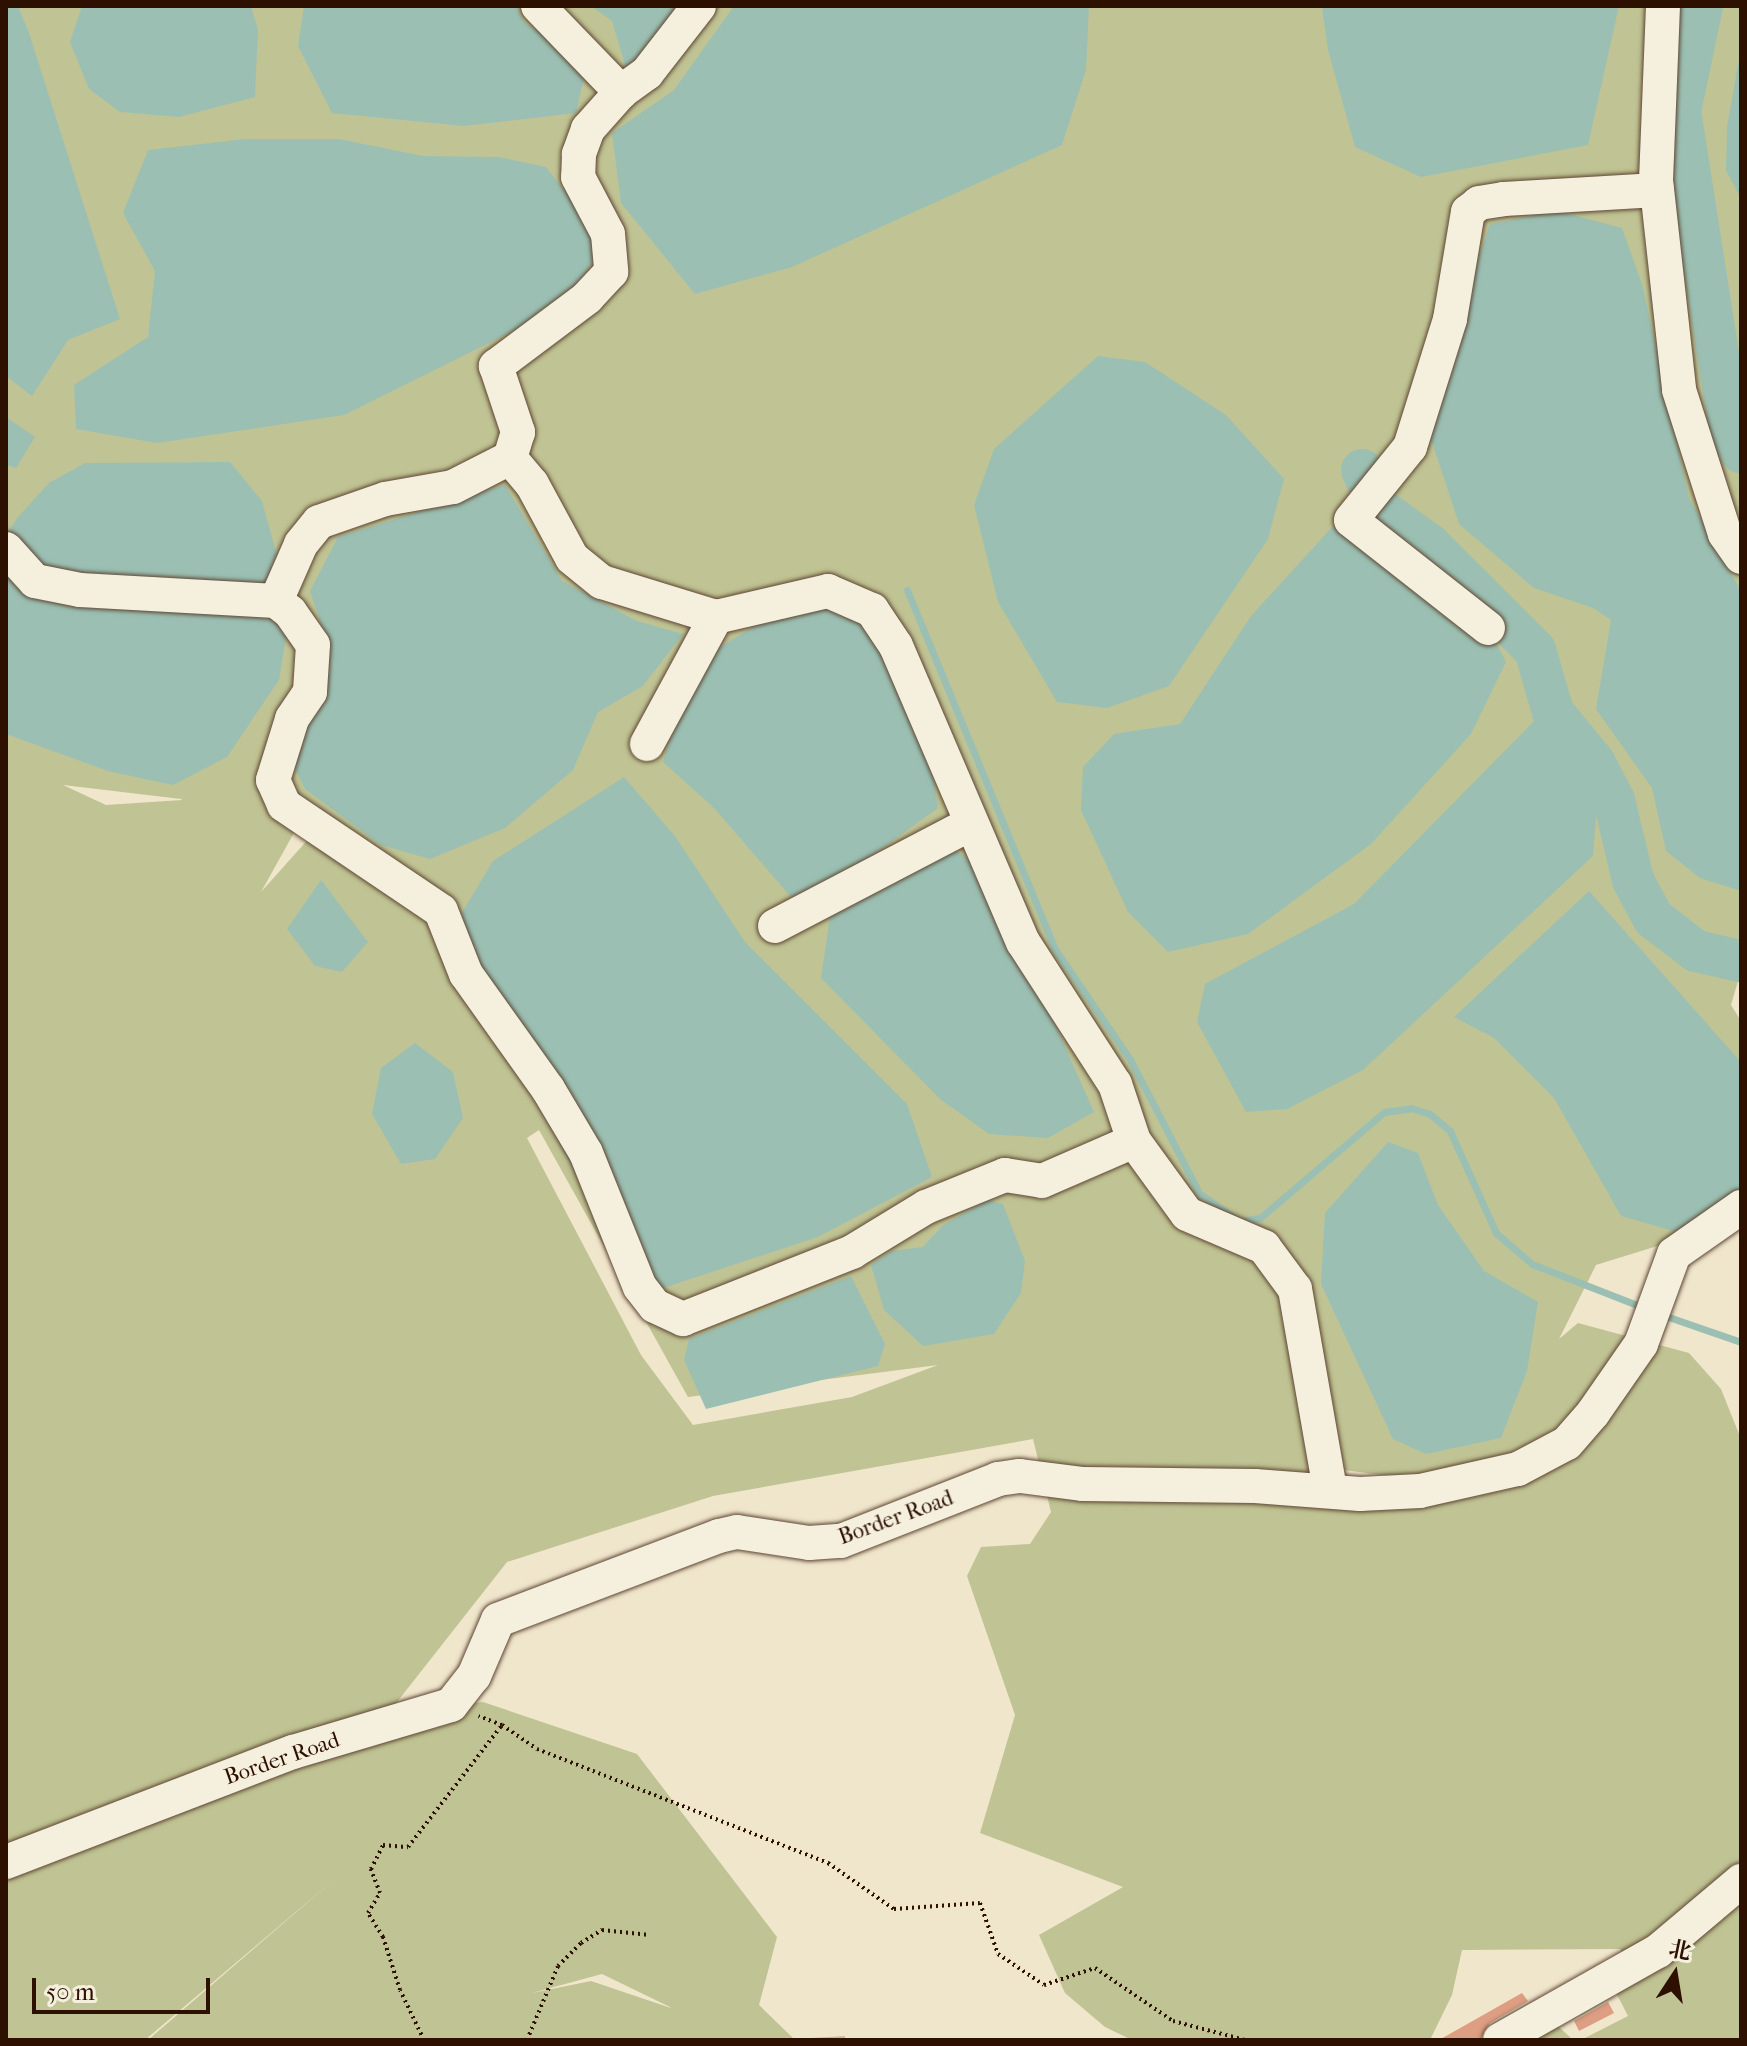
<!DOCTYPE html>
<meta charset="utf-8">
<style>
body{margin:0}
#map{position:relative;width:1747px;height:2046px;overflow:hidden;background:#f0e6cc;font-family:"IM FELL French Canon","Noto Serif SC",serif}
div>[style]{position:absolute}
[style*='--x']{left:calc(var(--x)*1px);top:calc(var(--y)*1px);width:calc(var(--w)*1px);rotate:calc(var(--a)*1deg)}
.green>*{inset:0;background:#c0c393}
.water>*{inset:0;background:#9bc0b3}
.stream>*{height:7px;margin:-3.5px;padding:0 3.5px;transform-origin:3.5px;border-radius:3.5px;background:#9bc0b3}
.river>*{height:42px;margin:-21px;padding:0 21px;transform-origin:21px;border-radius:21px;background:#9bc0b3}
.building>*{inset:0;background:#de9e83}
.path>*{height:4px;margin-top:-2px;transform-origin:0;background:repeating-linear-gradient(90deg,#2d1000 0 2px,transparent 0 6px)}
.roads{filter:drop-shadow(0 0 2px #5e4633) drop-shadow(0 0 2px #5e4633)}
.minor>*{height:34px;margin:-17px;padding:0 17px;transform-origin:17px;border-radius:17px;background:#f5efde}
span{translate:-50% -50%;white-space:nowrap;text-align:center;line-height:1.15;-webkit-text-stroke:7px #f5efde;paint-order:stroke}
.street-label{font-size:22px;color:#2d1000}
.frame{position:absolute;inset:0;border:8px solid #2d1000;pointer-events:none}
.north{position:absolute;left:1635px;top:1934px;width:80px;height:80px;-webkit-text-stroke:6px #f5efde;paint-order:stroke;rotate:12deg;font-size:22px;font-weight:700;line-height:32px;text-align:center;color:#2d1000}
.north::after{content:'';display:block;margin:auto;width:28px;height:36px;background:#2d1000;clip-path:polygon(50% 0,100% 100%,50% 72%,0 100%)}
.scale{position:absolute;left:32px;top:1978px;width:178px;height:36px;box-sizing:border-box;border:4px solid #2d1000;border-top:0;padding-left:10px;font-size:24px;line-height:28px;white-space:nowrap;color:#2d1000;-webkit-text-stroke:6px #f5efde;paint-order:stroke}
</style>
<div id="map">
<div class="green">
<i style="clip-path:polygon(evenodd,6px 6px,1741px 6px,1741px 971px,1731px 1005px,1741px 1021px,1741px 1173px,1667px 1243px,1596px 1265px,1559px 1339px,1578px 1323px,1689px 1353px,1721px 1389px,1741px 1439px,1741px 2040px,1581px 2040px,1628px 2016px,1609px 1979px,1630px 1967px,1620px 1949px,1462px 1950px,1452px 1995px,1430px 2040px,1132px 2040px,1105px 2027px,1065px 1993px,1039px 1935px,1123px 1887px,980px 1833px,1015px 1715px,967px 1576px,981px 1547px,1030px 1544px,1051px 1512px,1033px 1439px,713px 1496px,507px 1562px,386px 1716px,483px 1702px,637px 1754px,777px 1937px,759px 2005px,794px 2039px,845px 2036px,845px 2040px,148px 2040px,337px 1877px,145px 2040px,6px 2040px,6px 6px,63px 785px,181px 799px,182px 800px,106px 805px,63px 785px,6px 6px,295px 831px,312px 835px,261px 892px,295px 831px,6px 6px,539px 1130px,688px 1397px,938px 1365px,852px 1397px,693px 1425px,641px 1355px,527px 1138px,539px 1130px,6px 6px,1329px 1468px,1397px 1477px,1330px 1489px,1329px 1468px,6px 6px,602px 1974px,670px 2007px,671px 2008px,591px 1981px,532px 1993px,602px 1974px)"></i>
<i style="clip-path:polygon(1546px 2015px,1573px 2040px,1500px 2040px)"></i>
</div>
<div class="water">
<i style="clip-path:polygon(6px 6px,18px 6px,29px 33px,120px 319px,68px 340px,32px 396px,6px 376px)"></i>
<i style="clip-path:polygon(82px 6px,251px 6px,258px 30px,255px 97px,179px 117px,120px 112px,89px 89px,70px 42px)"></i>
<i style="clip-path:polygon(304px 6px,516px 6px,524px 22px,587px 64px,576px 113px,464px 126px,332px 113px,298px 46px)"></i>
<i style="clip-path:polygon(591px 6px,700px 6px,663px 68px,626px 68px,612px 21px)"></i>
<i style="clip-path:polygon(734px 6px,1089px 6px,1086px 70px,1062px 145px,792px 267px,695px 294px,621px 203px,612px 133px,674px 90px)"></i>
<i style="clip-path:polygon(1322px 6px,1619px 6px,1588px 145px,1421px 177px,1355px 147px,1328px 50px)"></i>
<i style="clip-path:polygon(1741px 48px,1741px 199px,1726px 170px,1727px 127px)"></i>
<i style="clip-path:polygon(246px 139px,339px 139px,423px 156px,499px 157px,546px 167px,605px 243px,563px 306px,344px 415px,157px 443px,76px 429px,74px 385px,148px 337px,155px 271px,123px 213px,148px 150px)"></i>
<i style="clip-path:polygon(1558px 211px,1622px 228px,1642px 284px,1689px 498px,1741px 591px,1741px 891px,1700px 878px,1666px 851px,1652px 788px,1596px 709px,1611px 620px,1593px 608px,1534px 588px,1459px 524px,1425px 421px,1490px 224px)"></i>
<i style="clip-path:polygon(1098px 356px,1145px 362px,1226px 415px,1284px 479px,1268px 539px,1169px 686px,1107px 708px,1057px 702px,998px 602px,974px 505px,994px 449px)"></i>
<i style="clip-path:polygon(6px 417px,35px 437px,16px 468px,6px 465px)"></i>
<i style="clip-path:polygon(230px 462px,262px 501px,291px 607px,279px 680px,227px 757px,173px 785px,108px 771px,6px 734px,6px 536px,18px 517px,49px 483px,85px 463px)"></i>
<i style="clip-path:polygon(505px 485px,562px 581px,637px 621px,683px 634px,643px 686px,598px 712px,573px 770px,505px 828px,430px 859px,381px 845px,305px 789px,288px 754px,314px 707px,330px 651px,310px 591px,338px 537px)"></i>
<i style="clip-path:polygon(1334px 525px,1401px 552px,1480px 612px,1506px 662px,1471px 734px,1371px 844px,1248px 934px,1168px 952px,1128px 912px,1081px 810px,1083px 767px,1114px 734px,1180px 724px,1251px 616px)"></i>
<i style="clip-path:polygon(847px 593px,923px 709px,938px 808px,862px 863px,791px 897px,714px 808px,663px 762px,692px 664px,770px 617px)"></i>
<i style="clip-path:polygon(1534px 721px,1598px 793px,1593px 856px,1363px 1070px,1287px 1109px,1246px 1112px,1197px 1022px,1205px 984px,1354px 904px)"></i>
<i style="clip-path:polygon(624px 777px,675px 836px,745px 942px,907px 1104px,932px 1177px,818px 1237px,663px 1288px,621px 1262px,493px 1016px,457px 921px,493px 861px)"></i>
<i style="clip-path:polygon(950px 846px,988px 874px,1094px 1112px,1048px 1138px,989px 1134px,940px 1099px,821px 978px,830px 917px)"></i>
<i style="clip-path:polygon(321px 880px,368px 942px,342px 972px,315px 966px,287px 929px)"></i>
<i style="clip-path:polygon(1589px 891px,1741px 1062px,1741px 1216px,1677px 1232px,1621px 1216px,1554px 1098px,1494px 1038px,1454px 1017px)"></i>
<i style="clip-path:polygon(415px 1043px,453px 1072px,463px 1118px,435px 1159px,401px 1164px,372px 1114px,381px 1068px)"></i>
<i style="clip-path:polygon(1388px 1142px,1418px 1153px,1438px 1205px,1484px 1271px,1538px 1302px,1527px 1371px,1501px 1438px,1426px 1454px,1393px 1439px,1321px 1284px,1325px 1213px)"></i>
<i style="clip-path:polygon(987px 1200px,1003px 1204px,1025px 1261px,1021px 1293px,994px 1334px,923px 1346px,884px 1310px,871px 1265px,892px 1251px,923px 1247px,942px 1226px)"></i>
<i style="clip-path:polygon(851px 1276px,885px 1344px,878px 1366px,706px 1409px,684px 1360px,689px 1339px)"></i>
</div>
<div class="stream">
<i style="--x:907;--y:590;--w:388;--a:67.6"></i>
<i style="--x:1055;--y:949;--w:135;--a:55.8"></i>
<i style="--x:1131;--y:1061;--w:148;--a:62.7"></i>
<i style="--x:1199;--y:1193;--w:49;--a:35"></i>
<i style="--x:1239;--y:1221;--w:21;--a:-8"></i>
<i style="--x:1260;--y:1218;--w:163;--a:-40.5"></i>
<i style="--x:1384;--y:1112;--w:27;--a:-8"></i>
<i style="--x:1411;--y:1108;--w:20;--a:18"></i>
<i style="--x:1430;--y:1114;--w:26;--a:40"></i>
<i style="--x:1450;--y:1131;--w:112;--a:65.7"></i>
<i style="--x:1496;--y:1233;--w:48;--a:40.7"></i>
<i style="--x:1532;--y:1264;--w:121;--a:21.3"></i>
<i style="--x:1660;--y:1314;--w:86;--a:19.1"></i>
</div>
<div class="river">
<i style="--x:1702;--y:6;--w:107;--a:101.8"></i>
<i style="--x:1680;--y:111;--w:328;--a:81.1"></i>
<i style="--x:1731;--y:435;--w:20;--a:60"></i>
<i style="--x:1362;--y:470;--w:43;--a:65.2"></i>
<i style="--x:1380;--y:509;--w:62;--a:35.8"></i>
<i style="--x:1430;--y:545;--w:148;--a:45"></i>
<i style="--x:1535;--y:650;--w:65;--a:73.8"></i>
<i style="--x:1553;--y:712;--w:65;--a:50.6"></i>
<i style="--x:1594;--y:762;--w:43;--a:62.2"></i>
<i style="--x:1614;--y:800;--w:82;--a:76.6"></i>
<i style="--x:1633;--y:880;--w:43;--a:62.2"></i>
<i style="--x:1653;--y:918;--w:54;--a:37.5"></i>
<i style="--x:1696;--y:951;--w:45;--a:12.8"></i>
</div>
<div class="building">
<i style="clip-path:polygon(1522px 1993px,1528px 2001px,1490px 2023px,1480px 2040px,1439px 2040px)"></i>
<i style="clip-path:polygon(1608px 2002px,1614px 2013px,1579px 2031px,1574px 2021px)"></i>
</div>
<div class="path">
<i style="--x:502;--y:1725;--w:42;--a:34.4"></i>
<i style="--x:537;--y:1749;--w:313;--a:21.4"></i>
<i style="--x:828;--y:1863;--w:80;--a:34.9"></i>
<i style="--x:894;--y:1909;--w:86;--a:-4"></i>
<i style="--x:980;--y:1903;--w:54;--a:70.6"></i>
<i style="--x:998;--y:1954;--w:55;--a:34"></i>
<i style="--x:1044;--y:1985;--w:54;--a:-18.4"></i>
<i style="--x:1095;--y:1968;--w:94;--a:34.2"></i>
<i style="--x:1173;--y:2021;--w:74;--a:14.8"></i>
<i style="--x:424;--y:2040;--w:55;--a:-115.6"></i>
<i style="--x:400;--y:1990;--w:56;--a:-107.8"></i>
<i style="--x:383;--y:1937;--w:28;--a:-122"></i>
<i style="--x:368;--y:1913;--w:23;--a:-59"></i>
<i style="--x:380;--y:1893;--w:26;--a:-111"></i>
<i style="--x:371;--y:1869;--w:27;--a:-63"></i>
<i style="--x:383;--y:1845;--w:25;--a:5"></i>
<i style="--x:408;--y:1847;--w:154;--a:-52.4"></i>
<i style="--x:502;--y:1725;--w:25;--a:-159"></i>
<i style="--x:527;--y:2040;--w:80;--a:-67.3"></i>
<i style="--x:558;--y:1966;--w:33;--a:-45"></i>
<i style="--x:581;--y:1943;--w:25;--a:-32"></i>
<i style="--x:602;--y:1930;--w:48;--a:5.9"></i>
</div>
<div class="roads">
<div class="minor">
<i style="--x:538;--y:6;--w:120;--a:46"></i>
<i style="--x:699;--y:6;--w:85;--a:127.8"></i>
<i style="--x:647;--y:73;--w:32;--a:144"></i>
<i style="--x:621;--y:92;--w:50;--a:131.7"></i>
<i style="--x:588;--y:129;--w:27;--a:110"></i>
<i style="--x:579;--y:154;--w:23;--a:92"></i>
<i style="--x:578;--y:177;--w:64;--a:62.2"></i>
<i style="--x:608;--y:234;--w:38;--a:85"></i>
<i style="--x:611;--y:272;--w:35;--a:133"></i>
<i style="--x:587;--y:298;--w:114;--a:143.2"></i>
<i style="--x:496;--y:366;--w:70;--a:71.6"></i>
<i style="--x:518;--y:432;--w:27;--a:107"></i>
<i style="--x:510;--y:458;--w:34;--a:50"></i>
<i style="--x:532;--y:484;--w:84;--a:61.6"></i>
<i style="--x:572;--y:558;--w:38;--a:39"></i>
<i style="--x:602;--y:582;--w:119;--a:17.1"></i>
<i style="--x:716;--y:617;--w:115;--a:-13.1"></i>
<i style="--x:828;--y:591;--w:48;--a:23.4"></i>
<i style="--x:872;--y:610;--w:43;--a:56.3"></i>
<i style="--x:896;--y:646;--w:322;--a:66.8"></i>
<i style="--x:1023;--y:942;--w:169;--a:57.1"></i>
<i style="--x:1115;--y:1084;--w:60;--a:71.6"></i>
<i style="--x:1134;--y:1141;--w:90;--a:54"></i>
<i style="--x:1187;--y:1214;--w:84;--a:23.2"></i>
<i style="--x:1264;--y:1247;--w:52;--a:53.6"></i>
<i style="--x:1295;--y:1289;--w:203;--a:80.1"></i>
<i style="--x:1663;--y:6;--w:174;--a:92.3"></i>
<i style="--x:1656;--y:180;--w:211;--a:83.7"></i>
<i style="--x:1679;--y:390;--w:151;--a:72.3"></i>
<i style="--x:1725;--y:534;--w:28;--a:55"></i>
<i style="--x:6;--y:549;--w:43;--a:47.8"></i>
<i style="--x:35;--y:581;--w:46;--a:11.3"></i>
<i style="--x:80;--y:590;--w:196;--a:3.2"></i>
<i style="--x:276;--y:601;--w:18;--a:38"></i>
<i style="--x:290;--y:612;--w:40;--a:55.1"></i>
<i style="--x:313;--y:645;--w:47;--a:93.7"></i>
<i style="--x:310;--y:692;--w:32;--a:124"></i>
<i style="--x:292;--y:719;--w:64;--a:107.3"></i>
<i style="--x:273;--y:780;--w:27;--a:66"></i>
<i style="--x:284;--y:805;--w:189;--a:34"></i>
<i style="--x:441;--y:911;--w:68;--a:68.4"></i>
<i style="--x:466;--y:974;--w:141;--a:54.5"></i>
<i style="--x:548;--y:1089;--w:74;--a:59.3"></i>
<i style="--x:586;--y:1153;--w:144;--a:68.1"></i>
<i style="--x:640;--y:1287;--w:24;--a:52"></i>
<i style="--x:655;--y:1306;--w:31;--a:25"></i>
<i style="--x:683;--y:1319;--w:182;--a:-21.6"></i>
<i style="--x:852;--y:1252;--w:87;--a:-31.3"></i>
<i style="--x:926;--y:1207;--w:85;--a:-22.1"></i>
<i style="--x:1005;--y:1175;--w:37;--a:9"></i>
<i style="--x:1042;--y:1181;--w:100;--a:-23.5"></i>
<i style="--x:276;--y:601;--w:62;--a:-66.3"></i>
<i style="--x:301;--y:544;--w:28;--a:-51"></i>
<i style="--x:319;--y:522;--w:70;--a:-19.2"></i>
<i style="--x:385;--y:499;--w:69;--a:-10"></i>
<i style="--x:453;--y:487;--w:64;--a:-27"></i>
<i style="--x:1488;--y:628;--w:174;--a:-141.8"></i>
<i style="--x:1351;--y:520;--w:94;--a:-51.1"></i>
<i style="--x:1410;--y:447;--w:134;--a:-72.6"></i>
<i style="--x:1450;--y:319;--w:109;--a:-80.5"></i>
<i style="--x:1468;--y:212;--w:14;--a:-39"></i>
<i style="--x:1479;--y:203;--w:25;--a:-9"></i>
<i style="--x:1504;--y:199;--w:153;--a:-3.4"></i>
<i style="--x:647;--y:744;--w:145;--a:-61.5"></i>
<i style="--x:775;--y:926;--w:220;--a:-27.6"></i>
<i style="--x:6;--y:1862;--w:307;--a:-21"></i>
<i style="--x:293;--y:1752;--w:165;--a:-16.6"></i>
<i style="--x:451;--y:1705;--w:37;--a:-52"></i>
<i style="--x:474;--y:1676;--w:61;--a:-66.8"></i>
<i style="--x:498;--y:1620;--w:236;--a:-20.8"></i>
<i style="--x:719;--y:1536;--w:18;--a:-13"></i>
<i style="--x:737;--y:1532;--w:73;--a:8.7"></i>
<i style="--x:809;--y:1543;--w:32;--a:-4"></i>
<i style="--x:841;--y:1541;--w:169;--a:-21.5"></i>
<i style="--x:998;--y:1479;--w:22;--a:-8"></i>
<i style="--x:1020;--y:1476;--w:64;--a:7.2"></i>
<i style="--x:1083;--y:1484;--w:172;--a:0.7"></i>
<i style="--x:1255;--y:1486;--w:105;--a:4.4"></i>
<i style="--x:1360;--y:1494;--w:60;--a:-2.9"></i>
<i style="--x:1420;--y:1491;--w:100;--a:-12.7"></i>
<i style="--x:1518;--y:1469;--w:55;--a:-28"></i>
<i style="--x:1567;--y:1443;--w:40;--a:-49"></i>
<i style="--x:1593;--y:1413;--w:84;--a:-55.2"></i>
<i style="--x:1641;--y:1344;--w:96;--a:-69.9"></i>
<i style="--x:1674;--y:1254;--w:82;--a:-35"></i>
<i style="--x:1500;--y:2040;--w:181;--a:-29.4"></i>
<i style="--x:1658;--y:1951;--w:109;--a:-40.1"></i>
</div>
</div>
<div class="street-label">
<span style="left:896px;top:1518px;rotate:-20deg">Border Road</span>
<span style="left:282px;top:1759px;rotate:-19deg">Border Road</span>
</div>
<div class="frame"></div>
<div class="north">北</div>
<div class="scale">50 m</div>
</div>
